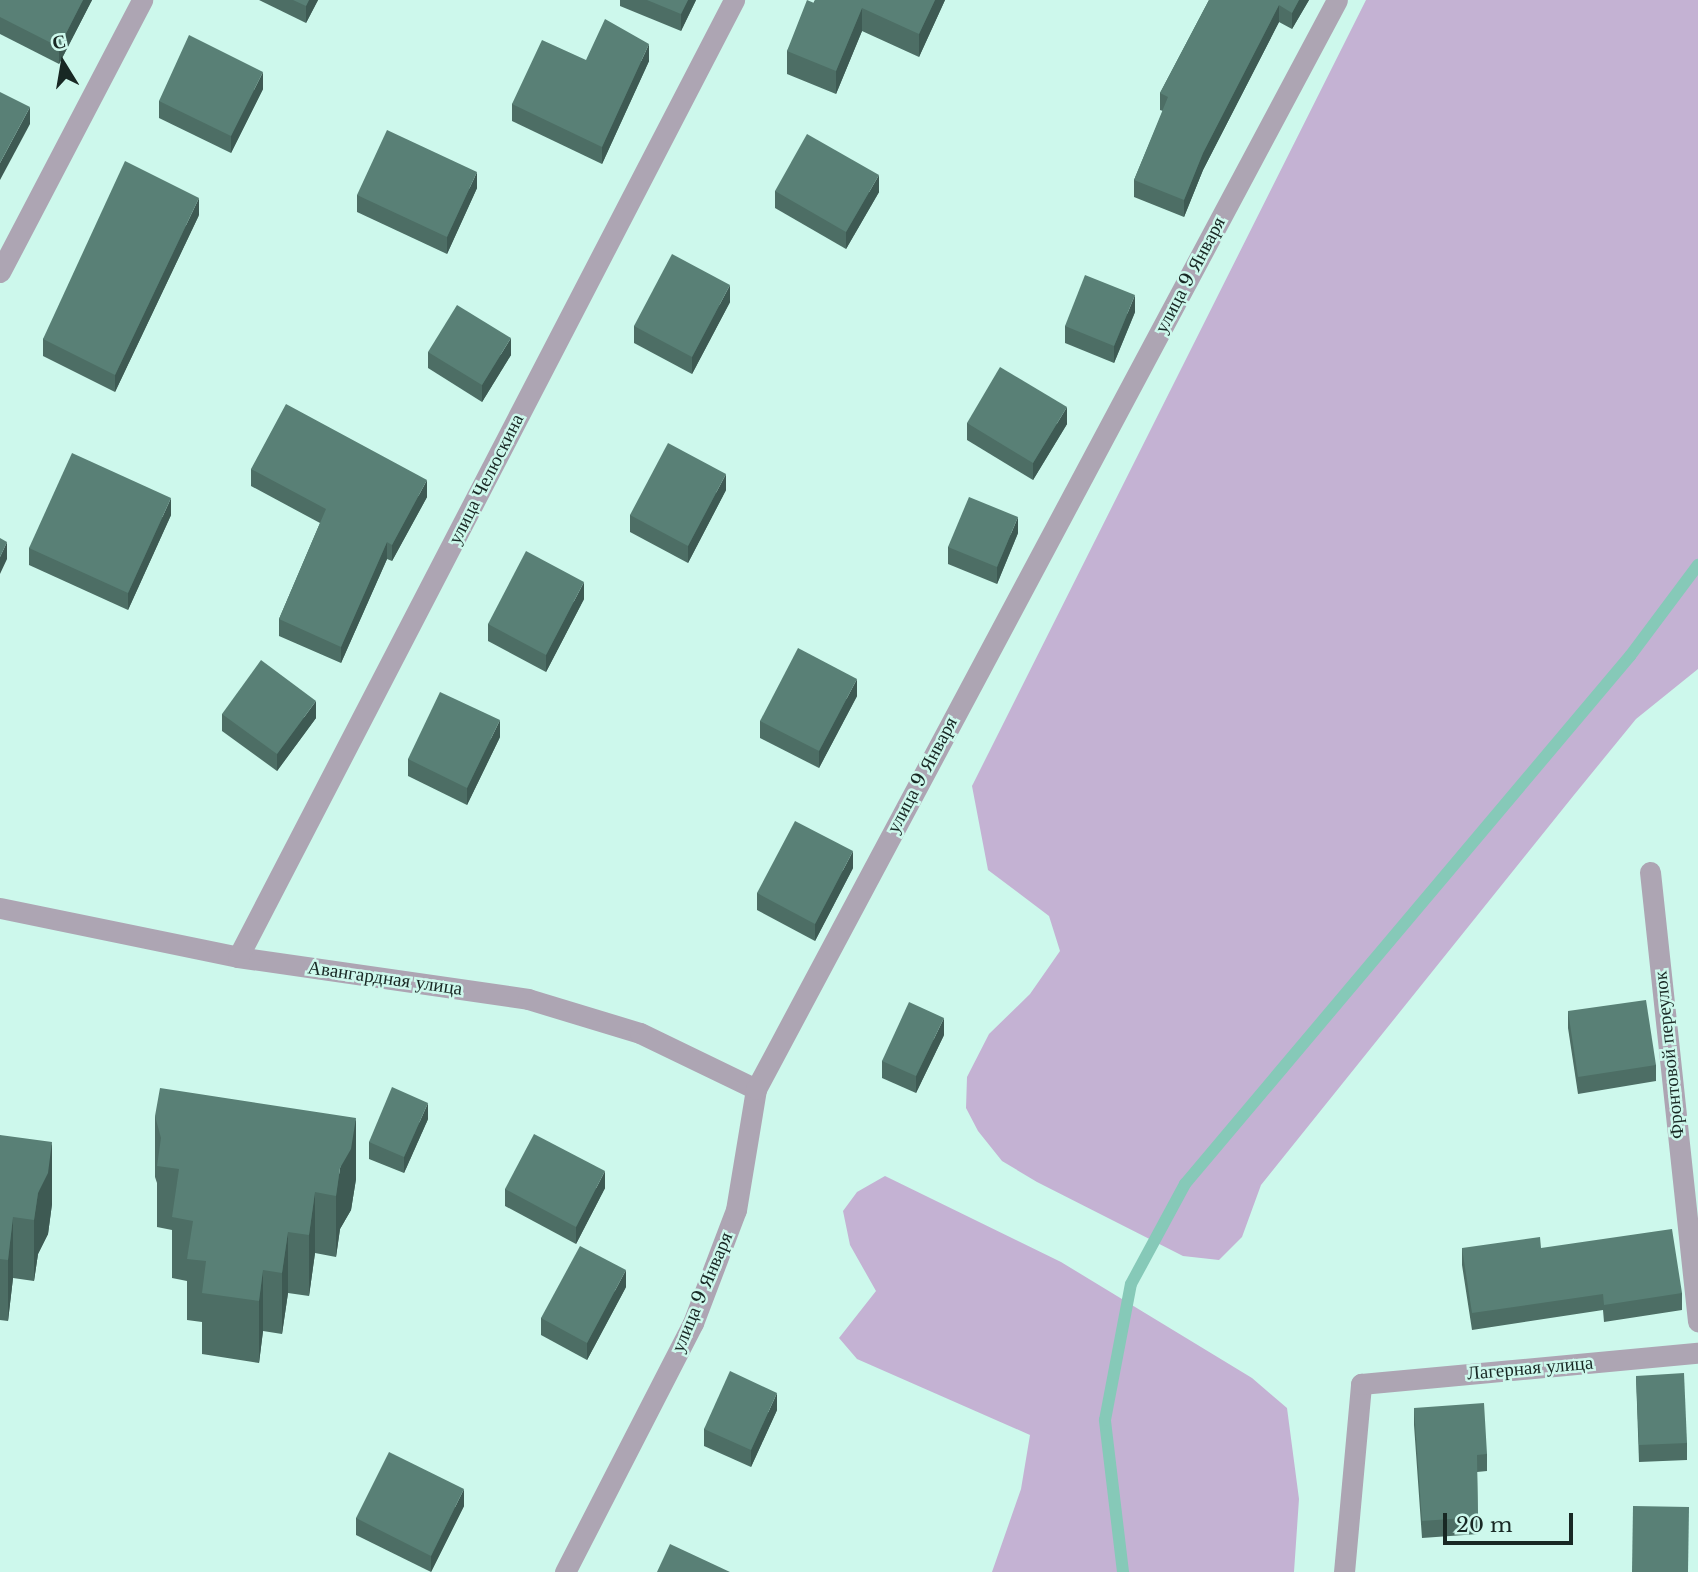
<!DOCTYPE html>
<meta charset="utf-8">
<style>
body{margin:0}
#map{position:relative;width:1698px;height:1572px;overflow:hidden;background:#cdf8ec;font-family:"Libre Baskerville",serif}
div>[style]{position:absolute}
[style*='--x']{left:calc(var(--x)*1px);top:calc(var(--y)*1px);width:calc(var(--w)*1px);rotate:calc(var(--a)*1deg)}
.green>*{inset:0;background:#c4b2d3}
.stream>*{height:12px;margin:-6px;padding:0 6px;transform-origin:6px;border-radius:6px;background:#86c9b8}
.street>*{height:21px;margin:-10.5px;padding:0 10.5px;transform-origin:10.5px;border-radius:10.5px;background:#ada5b3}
.wall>*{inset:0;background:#4d6e65}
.shaded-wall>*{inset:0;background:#3e5a53}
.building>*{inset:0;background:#598076}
span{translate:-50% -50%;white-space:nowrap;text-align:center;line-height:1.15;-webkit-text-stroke:5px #cdf8ec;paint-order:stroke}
.street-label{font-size:19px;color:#182824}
.north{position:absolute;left:28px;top:28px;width:70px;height:70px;-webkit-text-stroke:5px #cdf8ec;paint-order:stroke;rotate:349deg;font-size:19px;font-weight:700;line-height:28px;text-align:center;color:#182824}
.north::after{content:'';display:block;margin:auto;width:24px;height:32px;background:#182824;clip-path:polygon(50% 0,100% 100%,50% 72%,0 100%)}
.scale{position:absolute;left:1443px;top:1513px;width:130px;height:32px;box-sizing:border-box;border:4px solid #182824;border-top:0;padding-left:9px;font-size:21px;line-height:24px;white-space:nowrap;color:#182824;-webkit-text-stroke:5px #cdf8ec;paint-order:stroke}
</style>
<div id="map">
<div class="green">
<i style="clip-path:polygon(1366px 0,1698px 0,1698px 669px,1636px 719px,1574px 795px,1261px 1185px,1242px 1237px,1219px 1260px,1183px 1256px,1037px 1182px,1002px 1161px,978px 1131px,966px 1108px,967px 1077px,989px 1034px,1030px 994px,1060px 951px,1049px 916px,988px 870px,972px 786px)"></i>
<i style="clip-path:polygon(885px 1176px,1061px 1262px,1252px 1378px,1287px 1408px,1299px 1499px,1294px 1572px,992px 1572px,1021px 1489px,1030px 1435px,857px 1359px,839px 1338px,876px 1291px,850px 1245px,843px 1211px,857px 1192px)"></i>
</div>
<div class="stream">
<i style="--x:1123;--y:1572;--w:153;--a:-96.8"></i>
<i style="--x:1105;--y:1420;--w:138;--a:-79.2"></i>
<i style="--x:1131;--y:1284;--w:114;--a:-61.6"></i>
<i style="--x:1185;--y:1184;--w:691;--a:-49.88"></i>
<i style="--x:1630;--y:656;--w:114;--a:-53.2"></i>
</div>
<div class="street">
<i style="--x:0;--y:272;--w:307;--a:-62.4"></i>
<i style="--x:1650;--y:872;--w:452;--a:83.9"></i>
<i style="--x:0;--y:908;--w:243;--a:11.6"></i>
<i style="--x:238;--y:957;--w:293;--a:8.2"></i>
<i style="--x:528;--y:999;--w:117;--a:16.9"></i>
<i style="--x:640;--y:1033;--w:129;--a:25.8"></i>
<i style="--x:238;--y:957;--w:1078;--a:-62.6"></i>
<i style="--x:565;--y:1572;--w:280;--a:-62.8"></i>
<i style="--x:693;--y:1323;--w:121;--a:-69.2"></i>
<i style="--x:736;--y:1210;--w:123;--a:-80.6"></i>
<i style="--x:756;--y:1089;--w:1234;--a:-61.92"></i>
<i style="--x:1344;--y:1572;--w:189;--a:-84.8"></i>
<i style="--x:1361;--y:1384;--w:338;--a:-5.3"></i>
</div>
<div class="wall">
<i style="clip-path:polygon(0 0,92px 0,59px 64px,0 34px)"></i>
<i style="clip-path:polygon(259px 0,318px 0,306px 23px)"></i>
<i style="clip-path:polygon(620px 0,696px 0,681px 31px,620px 6px)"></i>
<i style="clip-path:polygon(815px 0,945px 0,919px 57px,862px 31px,836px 94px,787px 74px,787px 51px)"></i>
<i style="clip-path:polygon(1209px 0,1309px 0,1292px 29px,1279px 22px,1203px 170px,1184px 217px,1134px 197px,1134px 180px,1163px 111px,1160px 110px,1160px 93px)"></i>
<i style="clip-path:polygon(586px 60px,649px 61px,602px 164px,512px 121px,512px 104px)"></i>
<i style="clip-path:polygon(263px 89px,231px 153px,159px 118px,159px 101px)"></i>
<i style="clip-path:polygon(477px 188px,447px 254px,357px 212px,357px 195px)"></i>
<i style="clip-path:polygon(775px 191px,879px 192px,846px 249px,775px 208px)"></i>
<i style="clip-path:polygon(199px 215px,115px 392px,43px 356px,43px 339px)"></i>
<i style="clip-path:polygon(730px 302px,692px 374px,634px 343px,634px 326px)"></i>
<i style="clip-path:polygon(1135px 312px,1114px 363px,1065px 343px,1065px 326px)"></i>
<i style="clip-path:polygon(428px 352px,511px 355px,482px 402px,428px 368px)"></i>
<i style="clip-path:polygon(967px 423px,1067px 424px,1033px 480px,967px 440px)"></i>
<i style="clip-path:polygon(251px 469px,427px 497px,392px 561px,387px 559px,341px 663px,279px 636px,279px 619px,320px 523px,251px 486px)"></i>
<i style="clip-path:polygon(726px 490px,688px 563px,630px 532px,630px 515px)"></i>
<i style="clip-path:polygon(171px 515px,128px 610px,29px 565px,29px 548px)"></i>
<i style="clip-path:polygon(1018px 533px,997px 584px,948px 564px,948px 547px)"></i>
<i style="clip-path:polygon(584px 599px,546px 672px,488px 641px,488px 624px)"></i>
<i style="clip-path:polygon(857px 696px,819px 768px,760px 738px,760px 721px)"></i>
<i style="clip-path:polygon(222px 714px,316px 718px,277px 771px,222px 731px)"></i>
<i style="clip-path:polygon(500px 737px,467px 805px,408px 776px,408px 759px)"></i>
<i style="clip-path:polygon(853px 868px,815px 941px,757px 910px,757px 893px)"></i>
<i style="clip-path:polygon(1568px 1011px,1656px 1065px,1656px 1081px,1578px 1094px,1568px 1028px)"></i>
<i style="clip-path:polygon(944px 1035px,916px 1093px,882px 1078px,882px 1061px)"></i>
<i style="clip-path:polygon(155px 1116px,356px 1179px,351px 1210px,340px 1229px,336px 1257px,315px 1253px,309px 1296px,288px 1293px,282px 1334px,263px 1331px,259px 1363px,202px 1354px,202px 1322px,187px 1320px,187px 1281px,172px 1278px,172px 1230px,157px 1227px,157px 1183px,155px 1177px)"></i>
<i style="clip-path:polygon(428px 1119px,404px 1173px,369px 1159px,369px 1142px)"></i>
<i style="clip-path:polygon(0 1135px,52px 1204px,48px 1234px,38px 1254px,34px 1281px,13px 1278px,8px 1321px,0 1320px)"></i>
<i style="clip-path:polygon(605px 1188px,576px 1244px,505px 1206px,505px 1189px)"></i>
<i style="clip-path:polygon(1462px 1248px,1541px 1248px,1682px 1293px,1682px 1310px,1604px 1322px,1603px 1310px,1472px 1330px,1462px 1265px)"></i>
<i style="clip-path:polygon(626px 1287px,587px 1360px,541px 1335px,541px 1318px)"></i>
<i style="clip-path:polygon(1636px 1376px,1687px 1443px,1687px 1460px,1639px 1462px)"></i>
<i style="clip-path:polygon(1414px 1408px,1487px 1454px,1487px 1471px,1477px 1472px,1478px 1534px,1422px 1538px,1414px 1425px)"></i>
<i style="clip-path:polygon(777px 1410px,751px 1467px,704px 1446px,704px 1429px)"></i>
<i style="clip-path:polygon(464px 1506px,431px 1572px,356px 1535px,356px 1518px)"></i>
</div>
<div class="shaded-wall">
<i style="clip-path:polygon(83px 0,92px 0,59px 64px,59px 47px)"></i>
<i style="clip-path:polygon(309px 0,318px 0,306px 23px,306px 6px)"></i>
<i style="clip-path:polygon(688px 0,696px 0,681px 31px,681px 14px)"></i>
<i style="clip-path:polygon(935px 0,945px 0,919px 57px,919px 34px)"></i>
<i style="clip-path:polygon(1299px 0,1309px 0,1292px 29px,1292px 13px)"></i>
<i style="clip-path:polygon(1279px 5px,1279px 22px,1203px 170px,1184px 217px,1184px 200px,1203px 153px)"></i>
<i style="clip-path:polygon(862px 8px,862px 31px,836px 94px,836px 71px)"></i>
<i style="clip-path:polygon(649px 44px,649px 61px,602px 164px,602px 147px)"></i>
<i style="clip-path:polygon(263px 72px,263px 89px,231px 153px,231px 136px)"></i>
<i style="clip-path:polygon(30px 107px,30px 124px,0 180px,0 163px)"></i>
<i style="clip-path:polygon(477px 172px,477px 188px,447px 254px,447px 237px)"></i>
<i style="clip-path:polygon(879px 175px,879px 192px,846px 249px,846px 232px)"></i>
<i style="clip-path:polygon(199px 198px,199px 215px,115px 392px,115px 375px)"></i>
<i style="clip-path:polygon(730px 285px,730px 302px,692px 374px,692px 357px)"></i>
<i style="clip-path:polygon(1135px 295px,1135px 312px,1114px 363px,1114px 346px)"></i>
<i style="clip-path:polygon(511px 338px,511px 355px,482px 402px,482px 385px)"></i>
<i style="clip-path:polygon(1067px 407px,1067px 424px,1033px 480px,1033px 463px)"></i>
<i style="clip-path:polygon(726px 474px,726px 490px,688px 563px,688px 546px)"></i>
<i style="clip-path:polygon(427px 480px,427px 497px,392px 561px,392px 545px)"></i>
<i style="clip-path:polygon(171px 498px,171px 515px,128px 610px,128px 593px)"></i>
<i style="clip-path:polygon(1018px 517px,1018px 533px,997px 584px,997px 567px)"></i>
<i style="clip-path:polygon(7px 542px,7px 559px,0 574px,0 557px)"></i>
<i style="clip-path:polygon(387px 542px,387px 559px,341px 663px,341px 647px)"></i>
<i style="clip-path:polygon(584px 582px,584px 599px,546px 672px,546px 655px)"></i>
<i style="clip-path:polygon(857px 679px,857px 696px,819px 768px,819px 751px)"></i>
<i style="clip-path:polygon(316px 701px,316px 718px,277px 771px,277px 754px)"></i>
<i style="clip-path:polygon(500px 720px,500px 737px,467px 805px,467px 788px)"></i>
<i style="clip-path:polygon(853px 851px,853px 868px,815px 941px,815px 924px)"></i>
<i style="clip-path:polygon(944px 1018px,944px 1035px,916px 1093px,916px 1076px)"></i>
<i style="clip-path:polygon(428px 1103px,428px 1119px,404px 1173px,404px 1157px)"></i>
<i style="clip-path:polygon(356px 1118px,356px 1179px,351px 1210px,340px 1229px,336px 1257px,336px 1196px,340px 1168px)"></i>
<i style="clip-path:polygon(52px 1142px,52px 1204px,48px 1234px,38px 1254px,34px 1281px,34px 1220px,38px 1193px)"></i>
<i style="clip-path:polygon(605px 1171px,605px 1188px,576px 1244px,576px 1227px)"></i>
<i style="clip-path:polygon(315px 1192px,315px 1253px,309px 1296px,309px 1235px)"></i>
<i style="clip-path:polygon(13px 1217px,13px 1278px,8px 1321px,8px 1260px)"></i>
<i style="clip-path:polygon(288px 1232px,288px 1293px,282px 1334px,282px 1273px)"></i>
<i style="clip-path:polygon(263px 1270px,263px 1331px,259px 1363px,259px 1301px)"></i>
<i style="clip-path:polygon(626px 1270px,626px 1287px,587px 1360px,587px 1343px)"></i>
<i style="clip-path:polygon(777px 1393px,777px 1410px,751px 1467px,751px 1450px)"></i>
<i style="clip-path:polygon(464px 1489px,464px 1506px,431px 1572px,431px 1556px)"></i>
</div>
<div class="building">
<i style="clip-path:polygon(0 0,83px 0,59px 47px,0 17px)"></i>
<i style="clip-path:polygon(293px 0,309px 0,306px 6px)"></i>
<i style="clip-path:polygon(647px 0,688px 0,681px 14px)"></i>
<i style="clip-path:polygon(807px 0,814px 3px,815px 0,935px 0,919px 34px,862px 8px,836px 71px,787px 51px)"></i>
<i style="clip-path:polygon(1209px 0,1299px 0,1292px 13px,1279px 5px,1203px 153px,1184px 200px,1134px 180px,1168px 97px,1160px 93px)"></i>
<i style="clip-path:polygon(605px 19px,649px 44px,602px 147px,512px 104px,542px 40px,586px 60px)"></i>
<i style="clip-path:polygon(189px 35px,263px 72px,231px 136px,159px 101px)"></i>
<i style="clip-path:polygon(0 92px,30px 107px,0 163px)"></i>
<i style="clip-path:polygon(387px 130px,477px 172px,447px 237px,357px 195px)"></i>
<i style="clip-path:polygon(807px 134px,879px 175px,846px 232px,775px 191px)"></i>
<i style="clip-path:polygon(125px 161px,199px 198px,115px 375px,43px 339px)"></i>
<i style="clip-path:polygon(672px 254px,730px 285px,692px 357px,634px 326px)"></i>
<i style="clip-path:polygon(1085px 275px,1135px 295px,1114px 346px,1065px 326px)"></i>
<i style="clip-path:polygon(457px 305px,511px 338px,482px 385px,428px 352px)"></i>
<i style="clip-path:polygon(1000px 367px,1067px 407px,1033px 463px,967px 423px)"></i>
<i style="clip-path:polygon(286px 404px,427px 480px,392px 545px,387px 542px,341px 647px,279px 619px,326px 509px,251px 469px)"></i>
<i style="clip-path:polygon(668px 443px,726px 474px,688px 546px,630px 515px)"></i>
<i style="clip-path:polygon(72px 453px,171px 498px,128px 593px,29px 548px)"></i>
<i style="clip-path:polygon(969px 497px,1018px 517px,997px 567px,948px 547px)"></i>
<i style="clip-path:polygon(0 538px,7px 542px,0 557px)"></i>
<i style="clip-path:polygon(526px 551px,584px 582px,546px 655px,488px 624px)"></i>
<i style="clip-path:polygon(798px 648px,857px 679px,819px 751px,760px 721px)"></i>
<i style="clip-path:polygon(261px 660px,316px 701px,277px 754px,222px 714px)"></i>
<i style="clip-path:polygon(440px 692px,500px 720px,467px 788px,408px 759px)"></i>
<i style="clip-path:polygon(795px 821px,853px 851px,815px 924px,757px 893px)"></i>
<i style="clip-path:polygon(1646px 1000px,1656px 1065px,1578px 1077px,1568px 1011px)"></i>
<i style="clip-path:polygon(909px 1002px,944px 1018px,916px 1076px,882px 1061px)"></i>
<i style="clip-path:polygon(392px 1087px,428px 1103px,404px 1157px,369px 1142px)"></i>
<i style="clip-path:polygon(160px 1088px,356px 1118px,351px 1149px,340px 1168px,336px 1196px,315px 1192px,309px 1235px,288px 1232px,282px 1273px,263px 1270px,259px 1301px,202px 1293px,206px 1261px,187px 1259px,193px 1221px,172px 1217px,179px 1169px,157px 1166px,161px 1138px,155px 1116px)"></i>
<i style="clip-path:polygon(534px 1134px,605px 1171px,576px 1227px,505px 1189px)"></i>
<i style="clip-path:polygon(0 1135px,52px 1142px,48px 1173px,38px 1193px,34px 1220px,13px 1217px,8px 1260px,0 1259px)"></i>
<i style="clip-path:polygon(1672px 1229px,1682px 1293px,1604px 1305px,1603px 1294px,1472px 1313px,1462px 1248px,1540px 1237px,1541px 1248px)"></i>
<i style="clip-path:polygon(580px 1246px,626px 1270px,587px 1343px,541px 1318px)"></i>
<i style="clip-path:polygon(730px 1371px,777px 1393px,751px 1450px,704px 1429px)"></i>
<i style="clip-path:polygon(1684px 1373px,1687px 1443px,1639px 1445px,1636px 1376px)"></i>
<i style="clip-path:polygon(1484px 1403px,1487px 1454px,1477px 1455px,1478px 1517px,1422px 1521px,1414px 1408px)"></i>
<i style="clip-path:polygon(389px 1452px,464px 1489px,431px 1556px,356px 1518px)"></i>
<i style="clip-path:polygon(1633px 1506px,1689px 1507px,1688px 1572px,1632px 1572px)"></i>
<i style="clip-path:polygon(670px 1544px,730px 1572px,657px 1572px)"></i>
</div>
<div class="street-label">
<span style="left:1190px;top:275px;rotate:-62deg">улица 9 Января</span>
<span style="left:486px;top:479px;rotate:-63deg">улица Челюскина</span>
<span style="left:922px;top:775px;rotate:-62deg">улица 9 Января</span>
<span style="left:385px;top:978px;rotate:8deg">Авангардная улица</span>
<span style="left:1669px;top:1055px;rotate:-96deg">Фронтовой переулок</span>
<span style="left:702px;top:1292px;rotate:-67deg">улица 9 Января</span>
<span style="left:1530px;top:1368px;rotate:-5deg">Лагерная улица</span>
</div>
<div class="north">С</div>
<div class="scale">20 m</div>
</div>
